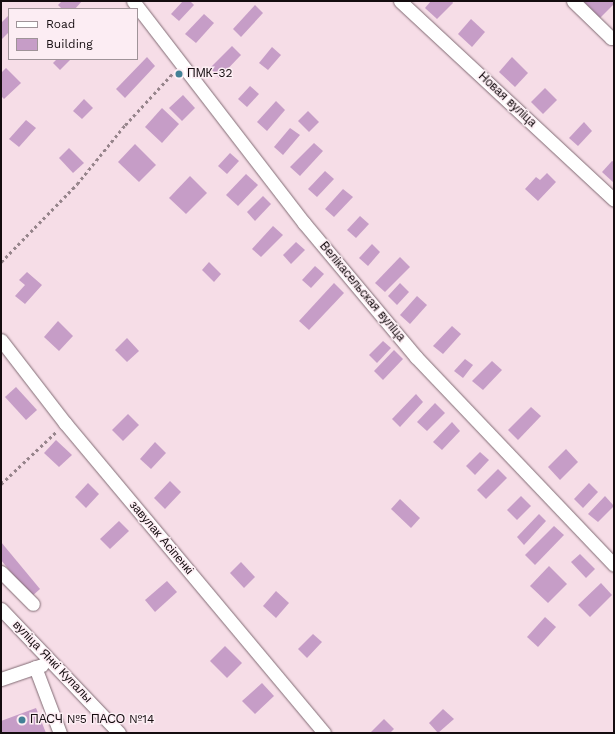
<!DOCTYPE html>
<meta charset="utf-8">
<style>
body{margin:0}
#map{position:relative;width:615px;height:734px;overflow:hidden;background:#f6dde7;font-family:"Work Sans",sans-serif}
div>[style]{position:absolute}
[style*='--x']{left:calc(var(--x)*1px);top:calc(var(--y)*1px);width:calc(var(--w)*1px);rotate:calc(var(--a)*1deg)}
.building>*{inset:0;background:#c69dc7}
.path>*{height:2.5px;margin-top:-1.25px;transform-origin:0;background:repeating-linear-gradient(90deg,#96848b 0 3px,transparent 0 6px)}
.roads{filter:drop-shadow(0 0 1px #816b74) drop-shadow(0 0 1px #816b74)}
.minor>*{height:13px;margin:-6.5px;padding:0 6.5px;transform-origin:6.5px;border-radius:6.5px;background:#fff}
.dots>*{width:11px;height:11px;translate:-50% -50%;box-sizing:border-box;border:2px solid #fcedf3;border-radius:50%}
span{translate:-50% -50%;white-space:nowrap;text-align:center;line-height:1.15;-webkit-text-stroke:3px #fcedf3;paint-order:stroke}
.poi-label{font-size:12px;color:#140c0f}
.left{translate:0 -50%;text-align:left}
.street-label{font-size:12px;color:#140c0f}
.frame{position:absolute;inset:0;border:2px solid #140c0f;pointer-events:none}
.legend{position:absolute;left:8px;top:8px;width:130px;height:52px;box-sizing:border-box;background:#fcedf3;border:1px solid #9f9398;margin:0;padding:5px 7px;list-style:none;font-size:12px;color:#140c0f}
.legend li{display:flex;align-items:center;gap:8px;height:20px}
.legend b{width:20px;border:1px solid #9f9398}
</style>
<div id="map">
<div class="building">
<i style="clip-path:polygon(62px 1px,82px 1px,75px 9px,62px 9px,58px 5px)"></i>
<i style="clip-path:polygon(183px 1px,190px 1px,194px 5px,179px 21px,171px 14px)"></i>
<i style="clip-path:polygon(431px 1px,452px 1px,453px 3px,437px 19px,425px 8px)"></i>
<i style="clip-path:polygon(583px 1px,614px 1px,614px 4px,600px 18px)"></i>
<i style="clip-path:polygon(255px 5px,263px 13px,241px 37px,233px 29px)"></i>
<i style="clip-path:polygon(204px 14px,214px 23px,196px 43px,185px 34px)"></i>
<i style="clip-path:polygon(9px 15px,9px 32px,1px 40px,1px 23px)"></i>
<i style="clip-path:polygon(471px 19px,485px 32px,472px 47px,458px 34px)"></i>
<i style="clip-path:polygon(232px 46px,241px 55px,219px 78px,210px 68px)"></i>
<i style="clip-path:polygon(272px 47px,281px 55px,268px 70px,259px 63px)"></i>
<i style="clip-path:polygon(147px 57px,155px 66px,125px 98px,116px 89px)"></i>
<i style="clip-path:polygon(512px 57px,528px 73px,515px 87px,499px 72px)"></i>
<i style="clip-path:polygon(57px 59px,68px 59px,70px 60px,60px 70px,53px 63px)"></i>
<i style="clip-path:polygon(6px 68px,21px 83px,4px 99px,1px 96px,1px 73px)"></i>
<i style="clip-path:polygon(250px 86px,259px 94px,247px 107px,238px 99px)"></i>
<i style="clip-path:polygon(545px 88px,557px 100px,543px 114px,531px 102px)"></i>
<i style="clip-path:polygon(183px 95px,195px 108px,182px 121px,169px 108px)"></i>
<i style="clip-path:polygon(84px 99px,93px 108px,82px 119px,73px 111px)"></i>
<i style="clip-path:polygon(276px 101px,285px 110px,267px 131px,257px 122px)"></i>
<i style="clip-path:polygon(162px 108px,179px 124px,162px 143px,145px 127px)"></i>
<i style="clip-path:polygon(308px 111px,319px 122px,309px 132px,298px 121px)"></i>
<i style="clip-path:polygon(26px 120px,36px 128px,19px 147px,9px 139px)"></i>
<i style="clip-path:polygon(584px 122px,592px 131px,578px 146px,569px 138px)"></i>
<i style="clip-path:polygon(290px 128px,300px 135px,283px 155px,274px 147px)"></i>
<i style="clip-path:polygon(314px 143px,323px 151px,300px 176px,290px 167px)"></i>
<i style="clip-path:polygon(135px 144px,156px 165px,139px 182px,118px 162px)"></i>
<i style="clip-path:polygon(69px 148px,84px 163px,73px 173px,59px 158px)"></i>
<i style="clip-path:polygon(230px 153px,239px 161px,227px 174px,218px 166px)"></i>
<i style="clip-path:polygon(612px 161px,614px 162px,614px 183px,602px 172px)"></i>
<i style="clip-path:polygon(325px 171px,334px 179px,317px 197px,308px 189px)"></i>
<i style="clip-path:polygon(547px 173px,556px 182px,538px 201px,525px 189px,536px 177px,540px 180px)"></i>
<i style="clip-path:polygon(246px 174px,258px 185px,238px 206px,226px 195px)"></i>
<i style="clip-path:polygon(190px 176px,207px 193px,186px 214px,169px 198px)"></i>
<i style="clip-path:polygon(343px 189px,353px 197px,334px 217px,325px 209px)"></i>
<i style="clip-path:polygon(263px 196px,271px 204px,255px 221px,247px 212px)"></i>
<i style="clip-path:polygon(360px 216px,369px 224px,356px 238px,347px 230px)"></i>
<i style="clip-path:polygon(273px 226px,283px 235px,261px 257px,252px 249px)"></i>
<i style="clip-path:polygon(296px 242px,305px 250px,291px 264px,283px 255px)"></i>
<i style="clip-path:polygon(372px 244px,380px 252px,368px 266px,359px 258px)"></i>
<i style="clip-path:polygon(400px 257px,410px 267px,385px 292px,375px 283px)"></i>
<i style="clip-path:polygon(209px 262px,221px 274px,214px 282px,202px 270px)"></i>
<i style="clip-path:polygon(315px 266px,324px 274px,311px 288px,302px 280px)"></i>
<i style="clip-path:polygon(27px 272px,42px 285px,25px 304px,15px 296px,25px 285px,19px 280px)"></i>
<i style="clip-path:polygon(334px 283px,344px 293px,309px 330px,299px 321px)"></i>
<i style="clip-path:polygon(400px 283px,409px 292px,397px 305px,388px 296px)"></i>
<i style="clip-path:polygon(417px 296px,427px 305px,410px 324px,400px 315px)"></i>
<i style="clip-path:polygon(58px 321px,73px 336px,59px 351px,44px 337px)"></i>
<i style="clip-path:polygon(452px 326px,461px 334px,443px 354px,433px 346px)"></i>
<i style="clip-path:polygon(127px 338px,139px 351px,127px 362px,115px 350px)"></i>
<i style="clip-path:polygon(383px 341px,391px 348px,377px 363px,369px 355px)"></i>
<i style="clip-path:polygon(394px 350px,403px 359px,383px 380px,374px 371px)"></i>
<i style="clip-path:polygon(465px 359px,473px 365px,463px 378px,454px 371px)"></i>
<i style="clip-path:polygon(492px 361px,502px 370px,483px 390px,472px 381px)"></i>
<i style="clip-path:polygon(16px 387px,37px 410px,26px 420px,5px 397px)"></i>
<i style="clip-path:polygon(416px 394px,423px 402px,400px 427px,392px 419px)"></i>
<i style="clip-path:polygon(435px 403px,445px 413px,427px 431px,417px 422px)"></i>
<i style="clip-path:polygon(531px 407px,541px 416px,518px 440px,508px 430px)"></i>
<i style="clip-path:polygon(128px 414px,139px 425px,123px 441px,112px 430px)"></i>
<i style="clip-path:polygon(452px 422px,460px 431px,442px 450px,433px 442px)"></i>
<i style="clip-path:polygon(56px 440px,72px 455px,59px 467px,44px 453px)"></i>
<i style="clip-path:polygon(155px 442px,166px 453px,151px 469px,140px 459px)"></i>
<i style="clip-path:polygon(566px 449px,578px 462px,560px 480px,548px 467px)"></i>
<i style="clip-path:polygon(480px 452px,489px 460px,475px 475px,466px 466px)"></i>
<i style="clip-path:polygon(498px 469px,507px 478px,486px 499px,477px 490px)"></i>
<i style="clip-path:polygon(170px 481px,181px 492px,165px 509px,154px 498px)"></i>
<i style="clip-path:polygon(88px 483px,99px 494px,86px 508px,75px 497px)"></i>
<i style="clip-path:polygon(589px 483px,598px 492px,583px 508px,574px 499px)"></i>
<i style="clip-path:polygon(521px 496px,531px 506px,517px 520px,507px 510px)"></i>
<i style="clip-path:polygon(605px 496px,614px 506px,598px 522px,588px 514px)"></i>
<i style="clip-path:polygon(400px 499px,420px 518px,411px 528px,391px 509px)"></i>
<i style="clip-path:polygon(539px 514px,546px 521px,524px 545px,517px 537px)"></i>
<i style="clip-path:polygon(119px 521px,129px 531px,110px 549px,100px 539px)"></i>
<i style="clip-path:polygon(554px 526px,564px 535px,535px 565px,525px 555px)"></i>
<i style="clip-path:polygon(1px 542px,40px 589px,31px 597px,1px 560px)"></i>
<i style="clip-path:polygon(580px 554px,595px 569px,586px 578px,571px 562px)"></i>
<i style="clip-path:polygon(241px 562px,255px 577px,244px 588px,230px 573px)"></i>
<i style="clip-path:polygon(549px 566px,567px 584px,548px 603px,530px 586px)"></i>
<i style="clip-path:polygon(167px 581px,177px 592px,155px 612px,145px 600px)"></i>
<i style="clip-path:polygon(601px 583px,612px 595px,590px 617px,578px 605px)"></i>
<i style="clip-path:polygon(276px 591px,289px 603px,276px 618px,263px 606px)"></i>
<i style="clip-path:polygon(545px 617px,556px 627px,538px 647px,527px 637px)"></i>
<i style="clip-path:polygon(313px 634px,322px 642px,307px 658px,298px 649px)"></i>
<i style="clip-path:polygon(225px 646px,242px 663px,227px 678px,210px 661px)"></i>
<i style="clip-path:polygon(262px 683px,274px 696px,255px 714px,242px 701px)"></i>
<i style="clip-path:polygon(36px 708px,46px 733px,1px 733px,1px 721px)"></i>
<i style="clip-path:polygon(443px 709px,454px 719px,438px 733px,429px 723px)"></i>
<i style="clip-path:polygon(384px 719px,394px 729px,390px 733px,370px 733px)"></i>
</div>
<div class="path">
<i style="--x:1;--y:262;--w:109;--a:-45.7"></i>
<i style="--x:77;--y:184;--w:76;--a:-50.9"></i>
<i style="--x:125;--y:125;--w:71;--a:-47.3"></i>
<i style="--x:1;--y:484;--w:76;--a:-43.4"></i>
</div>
<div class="roads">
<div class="minor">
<i style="--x:133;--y:1;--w:280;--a:52.4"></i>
<i style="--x:304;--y:223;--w:175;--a:50.1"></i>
<i style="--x:416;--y:357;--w:287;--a:46.4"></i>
<i style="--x:400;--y:1;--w:292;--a:42.9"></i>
<i style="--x:573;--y:1;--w:53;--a:44.2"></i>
<i style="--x:611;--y:38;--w:3;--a:0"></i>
<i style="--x:1;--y:340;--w:105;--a:52.4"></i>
<i style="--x:65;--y:423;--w:404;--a:50.1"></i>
<i style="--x:1;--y:572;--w:45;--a:45"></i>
<i style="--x:1;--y:609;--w:171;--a:46.4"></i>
<i style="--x:35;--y:667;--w:71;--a:69.3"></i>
<i style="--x:1;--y:679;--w:43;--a:-18.9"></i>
</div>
</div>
<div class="dots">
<i style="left:179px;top:74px;background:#438196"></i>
<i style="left:22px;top:720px;background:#438196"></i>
</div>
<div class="poi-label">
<span class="left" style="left:187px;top:74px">ПМК-32</span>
<span class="left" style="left:30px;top:720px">ПАСЧ №5 ПАСО №14</span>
</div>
<div class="street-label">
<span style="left:507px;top:100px;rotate:43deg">Новая вуліца</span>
<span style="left:362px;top:292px;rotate:50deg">Велікасельская вуліца</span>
<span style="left:161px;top:538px;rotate:50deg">завулак Асіпенкі</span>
<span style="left:52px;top:662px;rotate:46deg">вуліца Янкі Купалы</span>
</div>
<div class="frame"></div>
<ul class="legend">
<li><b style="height:5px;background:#fff"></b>Road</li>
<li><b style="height:11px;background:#c69dc7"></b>Building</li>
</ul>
</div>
